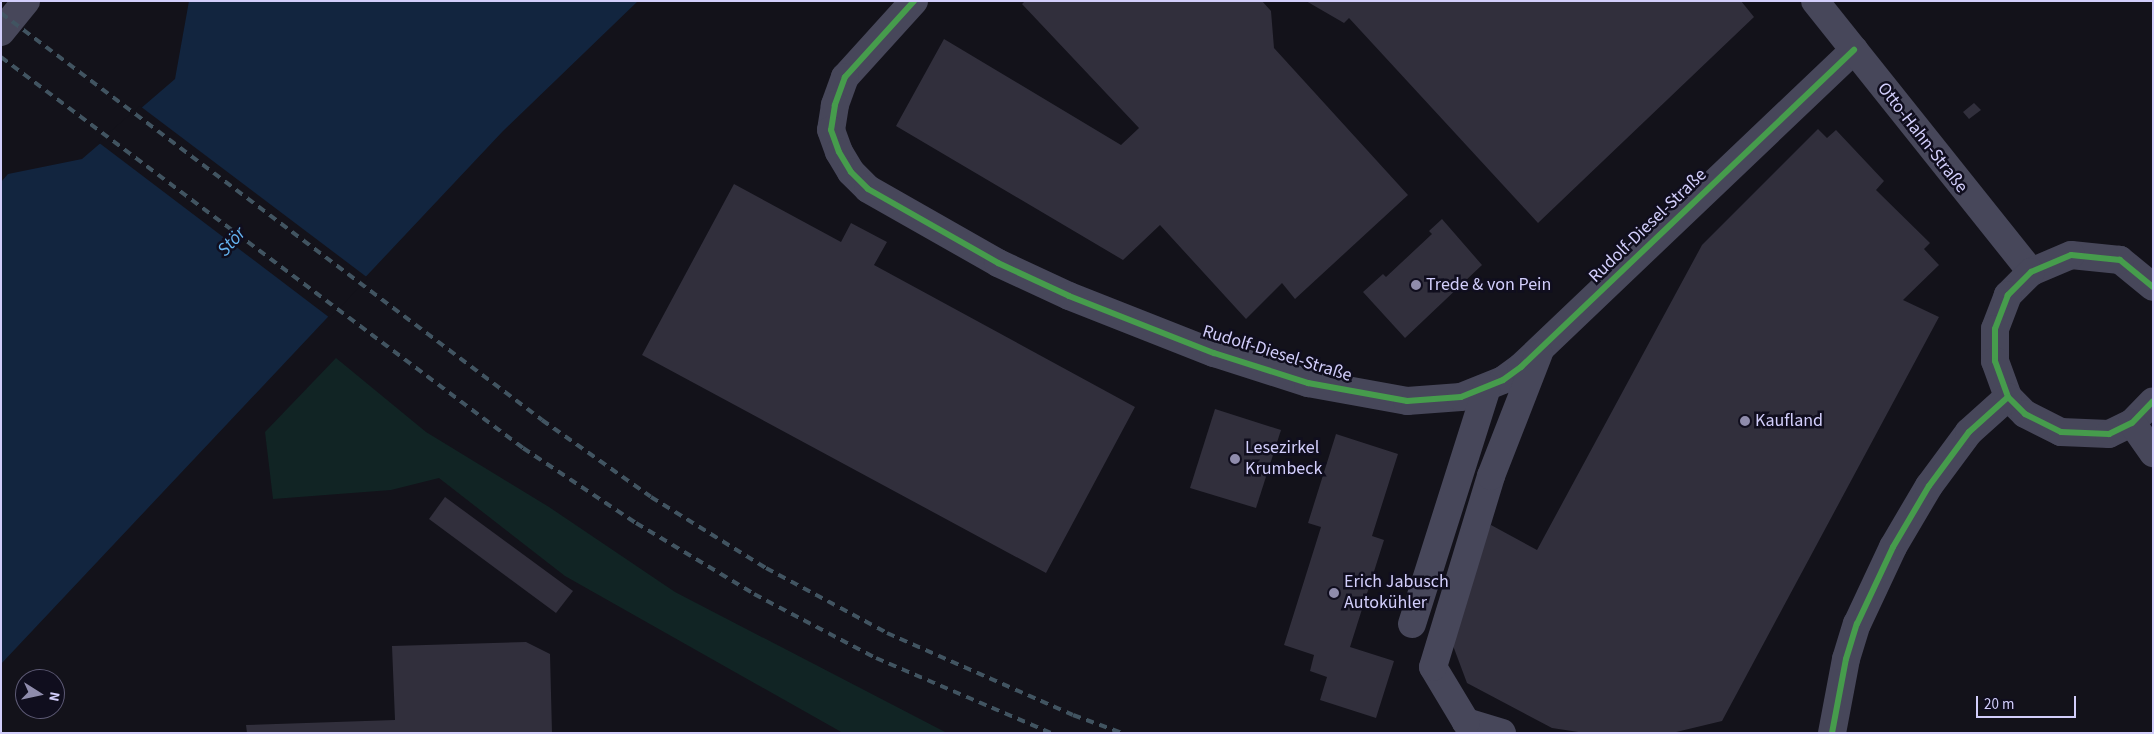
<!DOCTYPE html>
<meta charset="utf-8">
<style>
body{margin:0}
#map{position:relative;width:2154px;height:734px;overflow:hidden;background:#13121a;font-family:"Source Sans 3",sans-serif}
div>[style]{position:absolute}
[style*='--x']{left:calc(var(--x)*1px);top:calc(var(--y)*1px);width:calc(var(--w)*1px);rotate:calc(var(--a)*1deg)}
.green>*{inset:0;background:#112424}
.water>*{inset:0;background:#12253f}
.pier>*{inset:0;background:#13121a}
.building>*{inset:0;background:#312f3c}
.minor>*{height:28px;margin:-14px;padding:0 14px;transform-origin:14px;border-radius:14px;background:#47475a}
.rail>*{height:4px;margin-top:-2px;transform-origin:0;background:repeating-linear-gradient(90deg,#415461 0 8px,transparent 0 14px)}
.cycleway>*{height:6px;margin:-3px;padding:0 3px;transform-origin:3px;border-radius:3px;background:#469c4c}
.dots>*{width:14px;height:14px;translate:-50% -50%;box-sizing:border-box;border:2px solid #100e1e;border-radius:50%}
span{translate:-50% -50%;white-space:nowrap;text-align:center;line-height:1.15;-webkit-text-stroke:5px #100e1e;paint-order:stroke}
.street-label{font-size:18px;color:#d2cefb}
.poi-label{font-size:18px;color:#d2cefb}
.left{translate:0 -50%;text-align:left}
.water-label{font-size:19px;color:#65b5f2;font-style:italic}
.frame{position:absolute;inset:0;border:2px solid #d2cefb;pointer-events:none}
.north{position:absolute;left:15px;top:669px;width:50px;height:50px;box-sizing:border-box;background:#100e1e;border:1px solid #5e5b76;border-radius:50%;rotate:100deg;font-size:14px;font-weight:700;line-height:20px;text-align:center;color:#d2cefb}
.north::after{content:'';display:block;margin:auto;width:18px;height:22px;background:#8f8cac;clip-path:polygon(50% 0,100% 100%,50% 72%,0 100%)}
.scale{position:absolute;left:1976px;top:696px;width:100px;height:22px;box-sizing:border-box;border:2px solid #d2cefb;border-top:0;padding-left:6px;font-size:15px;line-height:18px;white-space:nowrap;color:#d2cefb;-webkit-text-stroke:4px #100e1e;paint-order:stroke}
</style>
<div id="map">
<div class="green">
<i style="clip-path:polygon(336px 358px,426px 432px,549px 507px,675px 592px,947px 733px,843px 733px,565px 576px,439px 478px,391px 490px,273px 499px,265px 432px)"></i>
</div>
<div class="water">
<i style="clip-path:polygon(189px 1px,638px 1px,503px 131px,1px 664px,1px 182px,8px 174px,82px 159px,175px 79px)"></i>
</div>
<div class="pier">
<i style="clip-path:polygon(140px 106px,368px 278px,330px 318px,98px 142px)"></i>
</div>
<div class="building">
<i style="clip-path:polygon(1025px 1px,1262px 1px,1271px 11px,1274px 48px,1408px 195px,1295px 299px,1282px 283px,1246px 319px,1160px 225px,1123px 260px,896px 126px,944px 39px,1121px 145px,1139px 128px,1022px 4px)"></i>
<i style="clip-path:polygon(1306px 1px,1741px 1px,1754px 17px,1538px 223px,1349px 18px,1344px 23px)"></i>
<i style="clip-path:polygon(1974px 103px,1981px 110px,1969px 119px,1963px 112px)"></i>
<i style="clip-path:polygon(1818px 129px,1827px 138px,1836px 130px,1884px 181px,1876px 190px,1930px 243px,1924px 249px,1939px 265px,1903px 300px,1939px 317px,1722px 721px,1672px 733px,1585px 733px,1552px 728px,1467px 683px,1449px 635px,1474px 558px,1491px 525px,1537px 550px,1702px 245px)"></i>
<i style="clip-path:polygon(734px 184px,841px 242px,851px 223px,887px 242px,874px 265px,1135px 407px,1046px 573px,642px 355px)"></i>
<i style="clip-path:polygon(1442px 219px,1482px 265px,1405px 338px,1363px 292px,1383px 274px,1386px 277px,1432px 234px,1429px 231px)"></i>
<i style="clip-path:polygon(1215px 409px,1281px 430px,1256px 508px,1190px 488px)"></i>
<i style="clip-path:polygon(1336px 434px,1398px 454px,1372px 536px,1384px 540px,1350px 647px,1394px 661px,1376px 718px,1320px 700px,1327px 677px,1310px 671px,1314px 655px,1284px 645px,1321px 527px,1308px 523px)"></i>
<i style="clip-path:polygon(445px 497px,573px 591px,556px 613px,429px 519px)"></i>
<i style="clip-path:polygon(526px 642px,550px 654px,552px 733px,247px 733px,246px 725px,395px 720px,392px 646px)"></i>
</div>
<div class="minor">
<i style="--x:914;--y:1;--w:103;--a:132.2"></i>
<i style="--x:845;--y:77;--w:30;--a:110"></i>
<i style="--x:835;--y:105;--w:25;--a:99"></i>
<i style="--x:831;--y:130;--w:23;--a:70"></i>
<i style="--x:839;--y:152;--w:23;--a:59"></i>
<i style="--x:851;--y:172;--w:24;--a:45"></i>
<i style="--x:868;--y:189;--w:150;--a:29.6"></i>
<i style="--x:998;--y:263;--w:78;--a:24.9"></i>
<i style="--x:1069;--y:296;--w:156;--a:21.5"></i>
<i style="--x:1214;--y:353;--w:99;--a:17.7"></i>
<i style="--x:1308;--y:383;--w:101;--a:10.3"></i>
<i style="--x:1407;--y:401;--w:54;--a:-4.2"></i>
<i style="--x:1461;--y:397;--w:45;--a:-22"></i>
<i style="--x:1503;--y:380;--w:22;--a:-36"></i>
<i style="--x:1521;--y:367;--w:460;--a:-43.6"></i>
<i style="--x:1815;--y:1;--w:347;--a:51.4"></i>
<i style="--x:1;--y:32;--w:40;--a:-51"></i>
<i style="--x:2153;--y:287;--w:43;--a:-140.7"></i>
<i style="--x:2120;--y:260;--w:49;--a:-174.2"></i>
<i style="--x:2071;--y:255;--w:43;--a:157"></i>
<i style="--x:2031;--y:272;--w:33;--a:135"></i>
<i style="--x:2008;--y:295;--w:36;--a:111"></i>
<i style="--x:1995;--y:329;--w:32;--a:90"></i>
<i style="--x:1995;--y:361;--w:38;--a:70"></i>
<i style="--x:2008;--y:397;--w:24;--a:45"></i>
<i style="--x:2025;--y:414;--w:40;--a:26.6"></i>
<i style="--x:2061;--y:432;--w:48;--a:2.4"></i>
<i style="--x:2109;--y:434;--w:25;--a:-26"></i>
<i style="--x:2132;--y:423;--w:30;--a:-46"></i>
<i style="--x:2132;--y:423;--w:37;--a:55"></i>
<i style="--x:1412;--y:624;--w:248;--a:-72.4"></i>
<i style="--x:1502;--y:733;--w:38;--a:-163"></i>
<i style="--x:1466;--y:722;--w:64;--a:-121"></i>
<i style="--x:1433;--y:667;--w:200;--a:-73.1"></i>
<i style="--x:1491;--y:476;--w:132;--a:-68.7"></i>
<i style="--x:1832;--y:733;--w:75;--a:-79.3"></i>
<i style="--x:1846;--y:659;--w:37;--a:-73"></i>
<i style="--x:1857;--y:624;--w:85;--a:-64.9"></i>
<i style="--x:1893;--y:547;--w:71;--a:-59.5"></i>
<i style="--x:1929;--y:486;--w:67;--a:-53.5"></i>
<i style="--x:1969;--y:432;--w:52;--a:-41.9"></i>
</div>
<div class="rail">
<i style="--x:1;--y:13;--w:677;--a:36.95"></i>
<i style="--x:542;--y:420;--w:133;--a:35.2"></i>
<i style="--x:651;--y:497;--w:135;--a:31.7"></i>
<i style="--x:766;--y:568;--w:137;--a:28.2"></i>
<i style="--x:887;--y:633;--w:203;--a:23.8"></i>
<i style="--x:1073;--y:715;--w:52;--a:20.2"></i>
<i style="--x:1;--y:57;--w:652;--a:36.83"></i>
<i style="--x:523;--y:448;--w:136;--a:33.6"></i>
<i style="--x:636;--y:523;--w:138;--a:31"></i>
<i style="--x:754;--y:594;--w:138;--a:27.7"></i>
<i style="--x:876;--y:658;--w:190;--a:23.2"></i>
</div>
<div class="cycleway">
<i style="--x:914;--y:1;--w:103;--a:132.2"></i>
<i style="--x:845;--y:77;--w:30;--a:110"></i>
<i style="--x:835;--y:105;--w:25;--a:99"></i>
<i style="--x:831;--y:130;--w:23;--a:70"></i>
<i style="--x:839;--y:152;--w:23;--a:59"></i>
<i style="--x:851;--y:172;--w:24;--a:45"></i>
<i style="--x:868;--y:189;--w:150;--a:29.6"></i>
<i style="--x:998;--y:263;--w:78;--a:24.9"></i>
<i style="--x:1069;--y:296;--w:156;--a:21.5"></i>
<i style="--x:1214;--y:353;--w:99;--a:17.7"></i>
<i style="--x:1308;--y:383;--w:101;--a:10.3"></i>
<i style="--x:1407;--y:401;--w:54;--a:-4.2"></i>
<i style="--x:1461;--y:397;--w:45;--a:-22"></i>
<i style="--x:1503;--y:380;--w:22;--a:-36"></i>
<i style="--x:1521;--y:367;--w:460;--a:-43.6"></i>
<i style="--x:2153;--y:287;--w:43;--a:-140.7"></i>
<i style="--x:2120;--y:260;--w:49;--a:-174.2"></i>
<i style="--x:2071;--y:255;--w:43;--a:157"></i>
<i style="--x:2031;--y:272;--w:33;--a:135"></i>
<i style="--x:2008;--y:295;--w:36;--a:111"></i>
<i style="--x:1995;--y:329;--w:32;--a:90"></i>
<i style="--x:1995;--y:361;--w:38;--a:70"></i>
<i style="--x:2008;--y:397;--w:24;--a:45"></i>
<i style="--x:2025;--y:414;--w:40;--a:26.6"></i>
<i style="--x:2061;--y:432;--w:48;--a:2.4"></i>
<i style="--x:2109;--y:434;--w:25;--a:-26"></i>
<i style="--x:2132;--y:423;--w:30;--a:-46"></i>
<i style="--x:1832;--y:733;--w:75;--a:-79.3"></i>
<i style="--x:1846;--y:659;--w:37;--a:-73"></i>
<i style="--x:1857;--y:624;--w:85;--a:-64.9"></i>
<i style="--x:1893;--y:547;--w:71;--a:-59.5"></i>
<i style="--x:1929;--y:486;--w:67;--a:-53.5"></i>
<i style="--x:1969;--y:432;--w:52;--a:-41.9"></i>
</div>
<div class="dots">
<i style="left:1416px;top:285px;background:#8f8cac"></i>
<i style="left:1745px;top:421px;background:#8f8cac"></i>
<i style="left:1235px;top:459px;background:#8f8cac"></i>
<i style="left:1334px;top:593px;background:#8f8cac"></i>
</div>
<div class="street-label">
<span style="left:1922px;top:138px;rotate:52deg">Otto-Hahn-Straße</span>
<span style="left:1648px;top:226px;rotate:-44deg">Rudolf-Diesel-Straße</span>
<span style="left:1277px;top:354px;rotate:17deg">Rudolf-Diesel-Straße</span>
</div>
<div class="poi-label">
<span class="left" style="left:1426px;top:285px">Trede &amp; von Pein</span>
<span class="left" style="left:1755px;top:421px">Kaufland</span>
<span class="left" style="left:1245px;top:459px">Lesezirkel<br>Krumbeck</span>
<span class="left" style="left:1344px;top:593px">Erich Jabusch<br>Autokühler</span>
</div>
<div class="water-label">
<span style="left:232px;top:242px;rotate:-48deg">Stör</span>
</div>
<div class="frame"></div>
<div class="north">N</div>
<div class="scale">20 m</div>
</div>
